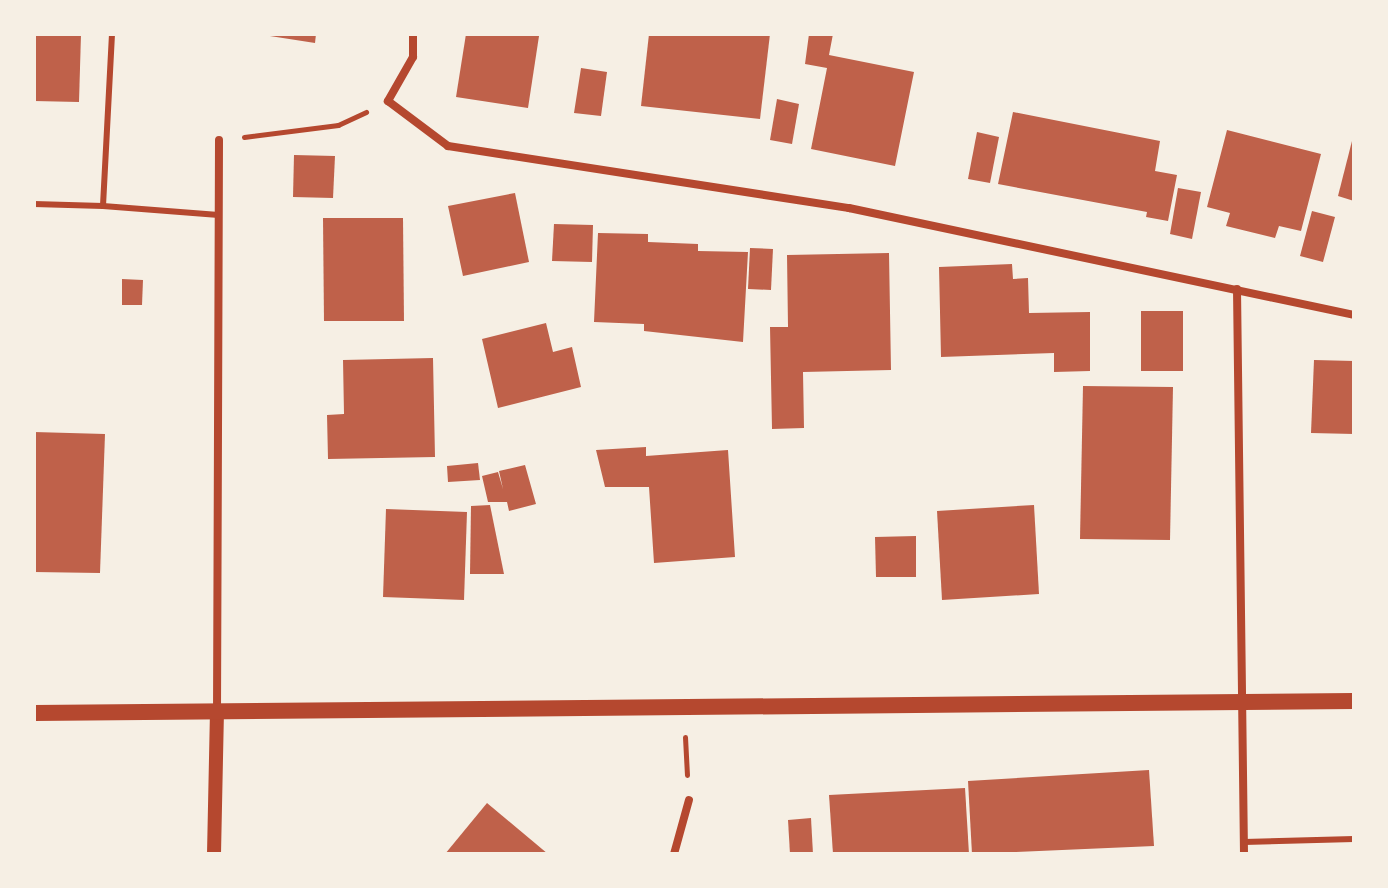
<!DOCTYPE html>
<style>
body{margin:0}
#map{position:relative;width:1388px;height:888px;overflow:hidden;background:#f6efe4;font-family:Literata,serif}
div>[style]{position:absolute}
[style*='--x']{left:calc(var(--x)*1px);top:calc(var(--y)*1px);width:calc(var(--w)*1px);rotate:calc(var(--a)*1deg)}
.building>*{inset:0;background:#bf614a}
.path>*{height:5px;margin:-2.5px;padding:0 2.5px;transform-origin:2.5px;border-radius:2.5px;background:#b5482f}
.service>*{height:6px;margin:-3px;padding:0 3px;transform-origin:3px;border-radius:3px;background:#b5482f}
.minor>*{height:8px;margin:-4px;padding:0 4px;transform-origin:4px;border-radius:4px;background:#b5482f}
.tertiary>*{height:14px;margin:-7px;padding:0 7px;transform-origin:7px;border-radius:7px;background:#b5482f}
.secondary>*{height:16px;margin:-8px;padding:0 8px;transform-origin:8px;border-radius:8px;background:#b5482f}
span{translate:-50% -50%;white-space:nowrap;text-align:center;line-height:1.15;-webkit-text-stroke:6px #f6efe4;paint-order:stroke}
.frame{position:absolute;inset:0;border:36px solid #f6efe4;pointer-events:none}
</style>
<div id="map">
<div class="building">
<i style="clip-path:polygon(34px 34px,81px 34px,79px 102px,34px 101px)"></i>
<i style="clip-path:polygon(257px 34px,316px 34px,315px 43px)"></i>
<i style="clip-path:polygon(466px 34px,539px 36px,528px 108px,456px 97px)"></i>
<i style="clip-path:polygon(649px 34px,770px 34px,760px 119px,641px 106px)"></i>
<i style="clip-path:polygon(809px 34px,833px 34px,829px 55px,914px 72px,895px 166px,811px 149px,827px 68px,805px 64px)"></i>
<i style="clip-path:polygon(581px 68px,607px 72px,601px 116px,574px 113px)"></i>
<i style="clip-path:polygon(777px 99px,799px 104px,792px 144px,770px 140px)"></i>
<i style="clip-path:polygon(1013px 112px,1160px 141px,1155px 171px,1177px 175px,1168px 221px,1146px 217px,1147px 212px,998px 184px)"></i>
<i style="clip-path:polygon(1227px 130px,1321px 154px,1301px 231px,1279px 226px,1275px 238px,1226px 226px,1230px 213px,1207px 207px)"></i>
<i style="clip-path:polygon(977px 132px,999px 137px,990px 183px,968px 179px)"></i>
<i style="clip-path:polygon(1353px 137px,1354px 137px,1354px 201px,1338px 196px)"></i>
<i style="clip-path:polygon(294px 155px,335px 156px,333px 198px,293px 197px)"></i>
<i style="clip-path:polygon(1178px 188px,1201px 192px,1192px 239px,1170px 234px)"></i>
<i style="clip-path:polygon(515px 193px,529px 262px,463px 276px,448px 206px)"></i>
<i style="clip-path:polygon(1312px 211px,1335px 217px,1323px 262px,1300px 256px)"></i>
<i style="clip-path:polygon(323px 218px,403px 218px,404px 321px,324px 321px)"></i>
<i style="clip-path:polygon(554px 224px,593px 225px,592px 262px,552px 261px)"></i>
<i style="clip-path:polygon(598px 233px,648px 234px,648px 242px,698px 244px,698px 251px,748px 252px,743px 342px,644px 331px,644px 324px,594px 322px)"></i>
<i style="clip-path:polygon(750px 248px,773px 249px,771px 290px,748px 289px)"></i>
<i style="clip-path:polygon(889px 253px,891px 370px,803px 372px,804px 428px,772px 429px,770px 327px,788px 327px,787px 255px)"></i>
<i style="clip-path:polygon(1012px 264px,1013px 279px,1028px 278px,1029px 313px,1090px 312px,1090px 371px,1054px 372px,1054px 353px,941px 357px,939px 267px)"></i>
<i style="clip-path:polygon(122px 279px,143px 280px,142px 305px,122px 305px)"></i>
<i style="clip-path:polygon(1141px 311px,1183px 311px,1183px 371px,1141px 371px)"></i>
<i style="clip-path:polygon(546px 323px,553px 352px,572px 347px,581px 387px,498px 408px,482px 339px)"></i>
<i style="clip-path:polygon(433px 358px,435px 457px,328px 459px,327px 415px,344px 414px,343px 360px)"></i>
<i style="clip-path:polygon(1314px 360px,1354px 361px,1354px 434px,1311px 433px)"></i>
<i style="clip-path:polygon(1083px 386px,1173px 387px,1170px 540px,1080px 539px)"></i>
<i style="clip-path:polygon(34px 432px,105px 434px,100px 573px,34px 572px)"></i>
<i style="clip-path:polygon(646px 447px,646px 456px,728px 450px,735px 557px,654px 563px,649px 487px,605px 487px,596px 450px)"></i>
<i style="clip-path:polygon(478px 463px,480px 480px,448px 482px,447px 466px)"></i>
<i style="clip-path:polygon(525px 465px,536px 504px,509px 511px,507px 502px,488px 502px,482px 476px,498px 472px,503px 489px,499px 471px)"></i>
<i style="clip-path:polygon(490px 505px,504px 574px,470px 574px,471px 506px)"></i>
<i style="clip-path:polygon(1034px 505px,1039px 594px,942px 600px,937px 511px)"></i>
<i style="clip-path:polygon(386px 509px,467px 512px,464px 600px,383px 597px)"></i>
<i style="clip-path:polygon(916px 536px,916px 577px,876px 577px,875px 537px)"></i>
<i style="clip-path:polygon(1149px 770px,1154px 846px,972px 854px,968px 781px)"></i>
<i style="clip-path:polygon(965px 788px,969px 854px,833px 854px,829px 795px)"></i>
<i style="clip-path:polygon(487px 803px,548px 854px,445px 854px)"></i>
<i style="clip-path:polygon(811px 818px,813px 854px,790px 854px,788px 820px)"></i>
</div>
<div class="path">
<i style="--x:244;--y:137;--w:95;--a:-7.3"></i>
<i style="--x:338;--y:125;--w:31;--a:-25"></i>
<i style="--x:685;--y:737;--w:38;--a:87"></i>
</div>
<div class="service">
<i style="--x:112;--y:34;--w:172;--a:93"></i>
<i style="--x:103;--y:206;--w:116;--a:4.4"></i>
<i style="--x:34;--y:204;--w:69;--a:1.7"></i>
<i style="--x:1244;--y:842;--w:110;--a:-1.6"></i>
</div>
<div class="minor">
<i style="--x:413;--y:34;--w:23;--a:90"></i>
<i style="--x:413;--y:57;--w:51;--a:119.6"></i>
<i style="--x:388;--y:101;--w:75;--a:36.9"></i>
<i style="--x:448;--y:146;--w:406;--a:8.8"></i>
<i style="--x:849;--y:208;--w:516;--a:11.96"></i>
<i style="--x:1237;--y:289;--w:565;--a:89.29"></i>
<i style="--x:217;--y:715;--w:575;--a:-89.8"></i>
<i style="--x:674;--y:854;--w:56;--a:-74.5"></i>
</div>
<div class="tertiary">
<i style="--x:214;--y:854;--w:139;--a:-88.8"></i>
</div>
<div class="secondary">
<i style="--x:34;--y:713;--w:1320;--a:-0.52"></i>
</div>
<div class="frame"></div>
</div>
